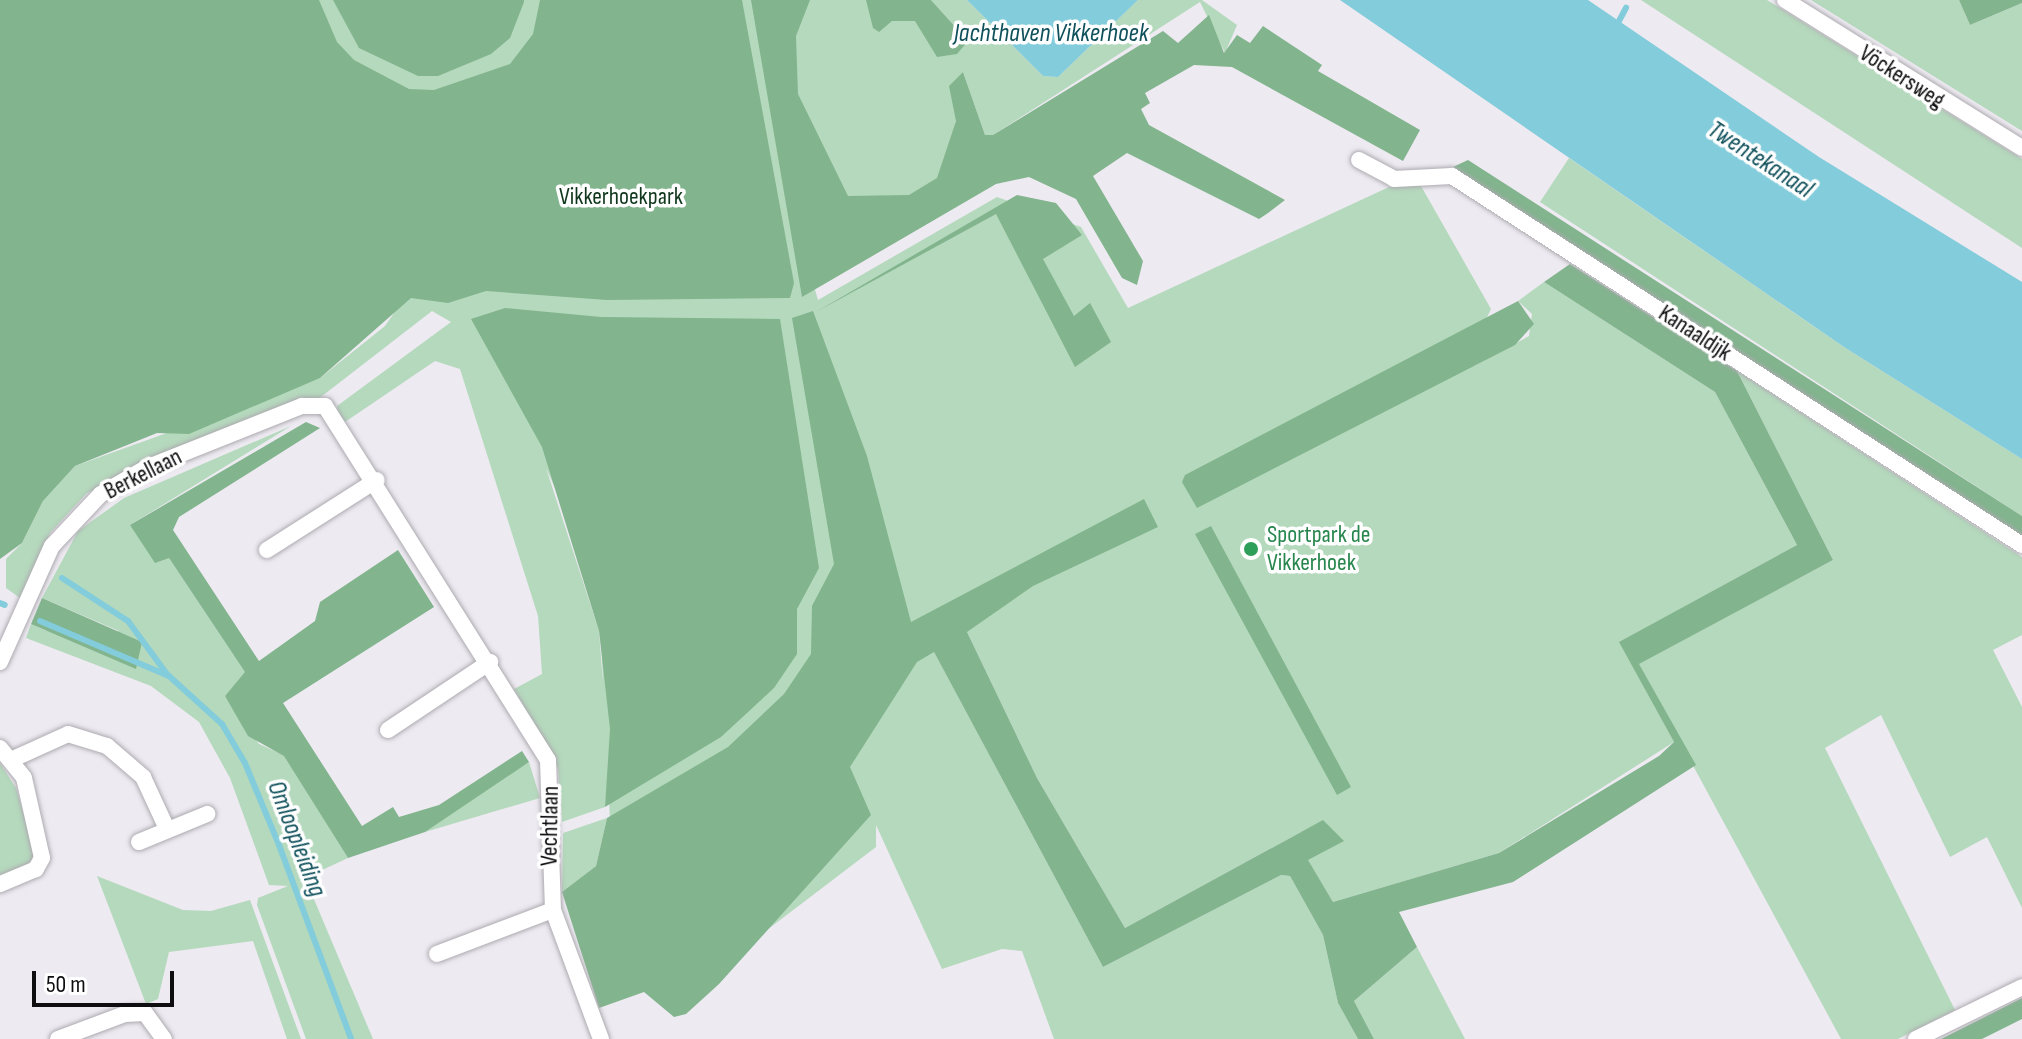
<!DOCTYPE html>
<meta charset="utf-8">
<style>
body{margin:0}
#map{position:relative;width:2022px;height:1039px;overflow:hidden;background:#edeaf1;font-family:"Sofia Sans Condensed",sans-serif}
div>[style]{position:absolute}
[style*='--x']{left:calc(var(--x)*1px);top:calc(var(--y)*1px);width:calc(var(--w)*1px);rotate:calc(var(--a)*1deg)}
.green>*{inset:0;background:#b5d9bd}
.forest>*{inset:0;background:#82b48e}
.water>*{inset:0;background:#83ccdb}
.stream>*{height:6px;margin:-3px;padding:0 3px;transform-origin:3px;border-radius:3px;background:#83ccdb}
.roads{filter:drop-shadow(0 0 2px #adaab0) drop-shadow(0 0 2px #adaab0)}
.street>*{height:16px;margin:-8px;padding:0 8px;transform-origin:8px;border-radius:8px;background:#fff}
.dots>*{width:22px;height:22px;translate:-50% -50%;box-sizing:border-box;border:4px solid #fff;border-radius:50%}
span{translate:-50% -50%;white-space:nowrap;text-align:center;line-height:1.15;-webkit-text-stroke:7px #fff;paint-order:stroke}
.street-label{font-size:24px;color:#0e0d0f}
.park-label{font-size:24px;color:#10371d}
.leisure-label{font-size:24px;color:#27864d}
.left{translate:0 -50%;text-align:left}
.water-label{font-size:26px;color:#0f505b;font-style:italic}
.scale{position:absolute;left:32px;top:971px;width:142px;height:36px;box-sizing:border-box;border:4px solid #0e0d0f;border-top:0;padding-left:10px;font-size:24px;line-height:28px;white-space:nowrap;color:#0e0d0f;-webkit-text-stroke:6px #fff;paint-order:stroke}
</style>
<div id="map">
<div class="green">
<i style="clip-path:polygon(evenodd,23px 0,905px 0,968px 41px,931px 0,967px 0,1043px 76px,1058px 77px,1138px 0,1202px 0,1237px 25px,1225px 53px,1200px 2px,993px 135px,985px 135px,963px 72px,955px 126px,964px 178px,807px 262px,818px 300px,997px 197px,1081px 227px,1128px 308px,1389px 187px,1421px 186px,1491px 309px,1468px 356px,1474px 366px,1529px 336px,1532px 314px,1518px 301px,1544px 282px,1715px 392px,1797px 545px,1620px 642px,1674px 742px,1499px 853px,1333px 902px,1307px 859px,1316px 855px,1301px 832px,1125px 928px,1037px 778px,967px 632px,961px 600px,917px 620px,1103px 967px,1281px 875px,1290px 876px,1323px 935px,1338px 1003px,1358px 1039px,1054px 1039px,1022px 951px,1002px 949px,942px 969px,876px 825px,876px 847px,684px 993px,611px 844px,608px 776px,605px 807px,562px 822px,558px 768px,514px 689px,542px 674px,538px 616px,460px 369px,435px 361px,345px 422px,338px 412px,337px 406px,451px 322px,432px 311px,317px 400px,87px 493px,50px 533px,20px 598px,6px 588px,6px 559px,22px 543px,43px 501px,75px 466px,320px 378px,385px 326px,401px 303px,23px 0,546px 468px,599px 585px,603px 683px,599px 631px,546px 468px)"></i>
<i style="clip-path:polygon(1641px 0,1767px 0,2022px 159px,2022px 248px)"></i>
<i style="clip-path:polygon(1811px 0,1959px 0,1970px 25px,2022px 3px,2022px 131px)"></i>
<i style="clip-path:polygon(1569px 158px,1844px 347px,2022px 459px,2022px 516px,1540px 202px)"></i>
<i style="clip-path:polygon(1737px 371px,2022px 557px,2022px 635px,1993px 650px,2022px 707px,2022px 908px,1987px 837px,1950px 857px,1881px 715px,1825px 748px,1955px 1010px,1898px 1039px,1841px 1039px,1638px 664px,1833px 560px)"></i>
<i style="clip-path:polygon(291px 426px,130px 525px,169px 558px,246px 673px,225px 696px,259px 744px,284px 755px,348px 858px,305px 878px,373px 1039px,306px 1039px,257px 905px,258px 898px,288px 886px,269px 885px,230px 778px,199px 722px,151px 686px,26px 638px,31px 624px,47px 631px,119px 631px,42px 598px,78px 531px,124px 498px)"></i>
<i style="clip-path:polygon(529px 762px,540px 798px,425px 832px,437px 820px)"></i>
<i style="clip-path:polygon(0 763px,16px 788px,36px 854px,26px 867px,0 876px)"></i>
<i style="clip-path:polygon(607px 818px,596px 866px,562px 892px,563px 833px)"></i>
<i style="clip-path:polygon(97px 876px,183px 910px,211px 911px,250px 900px,301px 1039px,287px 1039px,253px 941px,169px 952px,158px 999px,146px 1004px)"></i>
<i style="clip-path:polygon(1417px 947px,1465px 1039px,1374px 1039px,1354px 1001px)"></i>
</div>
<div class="forest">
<i style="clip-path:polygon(0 0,319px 0,337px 42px,354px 60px,409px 89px,434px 90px,510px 64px,533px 34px,540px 0,742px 0,794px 283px,790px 298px,607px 300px,486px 291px,448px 303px,411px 298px,320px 378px,189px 434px,157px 433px,75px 466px,43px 501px,22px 543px,0 559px)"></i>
<i style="clip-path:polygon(333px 0,524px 0,524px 2px,510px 38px,491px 54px,438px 76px,418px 76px,359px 48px)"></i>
<i style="clip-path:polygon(751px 0,810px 0,796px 36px,798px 94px,848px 196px,909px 195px,937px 178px,956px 121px,949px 86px,963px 72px,985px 135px,993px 135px,1163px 31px,1178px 43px,1209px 15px,1224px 53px,1237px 35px,1250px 43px,1263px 26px,1322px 65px,1318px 71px,1420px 130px,1403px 161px,1232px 67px,1194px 65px,1145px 93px,1150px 103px,1141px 109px,1149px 125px,1285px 200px,1268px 213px,1259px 219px,1127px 153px,1093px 176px,1143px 261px,1137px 285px,1122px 278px,1076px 199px,1029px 177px,996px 184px,802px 297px)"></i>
<i style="clip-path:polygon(866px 0,931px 0,968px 41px,957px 54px,937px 57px,915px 21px,892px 21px,879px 32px,873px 28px)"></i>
<i style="clip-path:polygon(1959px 0,2022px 0,2022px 3px,1970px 25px)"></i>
<i style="clip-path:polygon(1468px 160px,2022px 516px,2022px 536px,1453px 167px)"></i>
<i style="clip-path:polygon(1017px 195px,1056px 203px,1082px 235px,1043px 259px,1074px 316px,1090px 303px,1111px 342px,1075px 367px,996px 214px,816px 312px)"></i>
<i style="clip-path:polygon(1570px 264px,1737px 371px,1833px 560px,1639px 664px,1696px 765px,1513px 882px,1399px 912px,1417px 947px,1354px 1001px,1374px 1039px,1358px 1039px,1338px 1003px,1323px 935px,1290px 876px,1281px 875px,1103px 967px,934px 652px,917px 662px,850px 767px,871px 815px,719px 984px,686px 1014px,674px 1017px,644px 992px,599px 1008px,562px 892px,596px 866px,607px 818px,728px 747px,784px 694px,811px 654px,812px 606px,834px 564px,792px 318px,813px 311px,867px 456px,911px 622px,1144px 499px,1158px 527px,1033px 586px,967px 632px,1037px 778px,1125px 928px,1323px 820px,1344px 841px,1308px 860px,1333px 902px,1499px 853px,1659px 756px,1674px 742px,1619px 642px,1797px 545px,1715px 392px,1544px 282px)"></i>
<i style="clip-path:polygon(1518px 301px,1534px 324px,1515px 345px,1197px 508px,1182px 482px,1185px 475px)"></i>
<i style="clip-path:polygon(505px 308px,601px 317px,780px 319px,819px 568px,797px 609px,797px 654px,774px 688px,721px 737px,605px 807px,610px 729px,599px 631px,542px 447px,471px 319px)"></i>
<i style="clip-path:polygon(306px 422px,320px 428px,179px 517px,173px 530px,259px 661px,315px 621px,320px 602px,398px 550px,434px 607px,283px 703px,362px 826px,393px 807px,399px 817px,439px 805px,522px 751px,529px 762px,425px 832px,348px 858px,284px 756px,248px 736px,225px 696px,245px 672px,169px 558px,155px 563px,130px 525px)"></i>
<i style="clip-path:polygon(1211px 526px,1351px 787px,1337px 795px,1195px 534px)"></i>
<i style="clip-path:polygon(42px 598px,142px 642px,136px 669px,31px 624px)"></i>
<i style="clip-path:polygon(2022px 998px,2022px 1019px,1982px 1039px,1941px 1039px)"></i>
</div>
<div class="water">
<i style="clip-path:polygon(967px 0,1138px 0,1058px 77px,1043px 76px)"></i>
<i style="clip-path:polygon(1340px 0,1588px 0,1819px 157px,2022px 282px,2022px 459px,1844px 347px)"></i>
</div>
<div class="stream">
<i style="--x:1619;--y:21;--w:15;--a:-62"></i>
<i style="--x:62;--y:578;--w:79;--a:33.1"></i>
<i style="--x:128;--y:621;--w:66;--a:53.7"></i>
<i style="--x:0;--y:603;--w:5;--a:22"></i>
<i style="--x:40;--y:621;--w:140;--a:23.1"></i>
<i style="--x:169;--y:676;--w:72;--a:42.2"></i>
<i style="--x:222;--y:724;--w:45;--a:59.5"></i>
<i style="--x:245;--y:763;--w:89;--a:67.5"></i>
<i style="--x:279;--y:845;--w:207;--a:69.6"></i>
</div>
<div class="roads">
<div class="street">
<i style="--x:1785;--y:0;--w:279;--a:32"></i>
<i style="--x:1359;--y:160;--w:40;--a:28"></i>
<i style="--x:1394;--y:179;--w:58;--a:-3"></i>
<i style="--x:1452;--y:176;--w:679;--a:32.92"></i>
<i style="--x:267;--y:550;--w:130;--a:-32.5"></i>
<i style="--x:0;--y:662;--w:127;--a:-65.9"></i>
<i style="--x:52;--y:546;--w:71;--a:-46.7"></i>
<i style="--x:101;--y:494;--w:52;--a:-30"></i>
<i style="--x:146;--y:468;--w:168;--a:-21.7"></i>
<i style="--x:302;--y:406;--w:23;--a:0"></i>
<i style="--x:325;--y:406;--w:418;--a:57.8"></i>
<i style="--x:548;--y:760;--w:150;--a:88.1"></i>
<i style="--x:553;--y:910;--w:138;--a:69.6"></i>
<i style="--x:388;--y:730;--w:123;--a:-33.7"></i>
<i style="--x:0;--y:748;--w:38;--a:51"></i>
<i style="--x:24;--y:778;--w:82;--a:77.3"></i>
<i style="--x:42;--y:858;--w:13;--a:119"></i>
<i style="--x:36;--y:869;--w:39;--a:157"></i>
<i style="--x:13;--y:759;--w:60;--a:-24.4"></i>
<i style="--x:68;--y:734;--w:41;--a:17.1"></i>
<i style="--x:107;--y:746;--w:48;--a:40.7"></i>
<i style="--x:143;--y:777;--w:57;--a:65.2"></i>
<i style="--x:139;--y:842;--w:74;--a:-22.4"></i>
<i style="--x:437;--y:954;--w:124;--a:-20.8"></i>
<i style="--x:58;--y:1039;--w:72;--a:-20.5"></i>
<i style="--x:125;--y:1014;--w:20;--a:-3"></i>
<i style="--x:145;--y:1013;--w:32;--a:54"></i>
<i style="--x:1916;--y:1039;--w:118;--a:-26.1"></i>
</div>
</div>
<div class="dots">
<i style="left:1251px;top:549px;background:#2e9e5b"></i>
</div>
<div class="street-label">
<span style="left:1902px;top:77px;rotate:33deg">Vöckersweg</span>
<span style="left:1695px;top:333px;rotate:33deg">Kanaaldijk</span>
<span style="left:143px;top:474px;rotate:-27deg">Berkellaan</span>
<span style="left:550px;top:826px;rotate:-89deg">Vechtlaan</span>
</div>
<div class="park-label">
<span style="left:621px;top:197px">Vikkerhoekpark</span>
</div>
<div class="leisure-label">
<span class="left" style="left:1267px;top:549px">Sportpark de<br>Vikkerhoek</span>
</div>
<div class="water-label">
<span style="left:1051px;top:34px">Jachthaven Vikkerhoek</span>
<span style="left:1760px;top:160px;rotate:33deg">Twentekanaal</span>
<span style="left:296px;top:839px;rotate:69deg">Omloopleiding</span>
</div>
<div class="scale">50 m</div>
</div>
